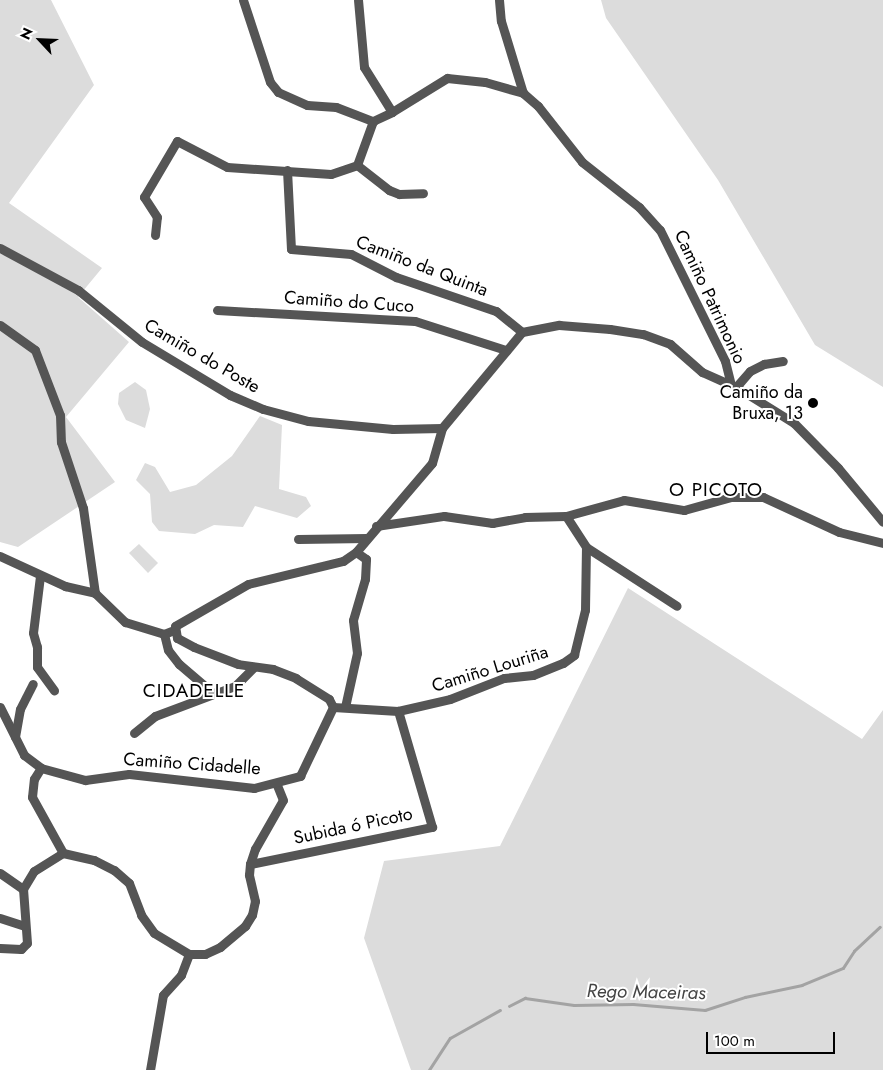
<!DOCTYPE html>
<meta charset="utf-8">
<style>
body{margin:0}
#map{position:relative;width:883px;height:1070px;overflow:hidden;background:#fff;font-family:Jost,sans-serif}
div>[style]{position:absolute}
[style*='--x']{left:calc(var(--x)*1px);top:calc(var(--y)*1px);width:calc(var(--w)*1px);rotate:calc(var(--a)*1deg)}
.green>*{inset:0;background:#dcdcdc}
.stream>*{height:2.5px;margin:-1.25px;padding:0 1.25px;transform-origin:1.25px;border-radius:1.25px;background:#a3a3a3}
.street>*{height:9px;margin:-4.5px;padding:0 4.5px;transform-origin:4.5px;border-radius:4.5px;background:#555}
.dots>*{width:14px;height:14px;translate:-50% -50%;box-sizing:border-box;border:2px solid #fff;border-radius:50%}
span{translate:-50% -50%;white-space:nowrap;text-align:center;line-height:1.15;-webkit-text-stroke:4px #fff;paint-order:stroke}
.street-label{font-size:18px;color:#000}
.poi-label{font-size:18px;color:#000}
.right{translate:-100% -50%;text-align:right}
.neighbourhood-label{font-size:19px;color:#000;letter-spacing:1px}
.water-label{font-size:19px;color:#444;font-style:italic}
.north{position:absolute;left:15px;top:15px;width:50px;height:50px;-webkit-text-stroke:4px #fff;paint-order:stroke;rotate:295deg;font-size:14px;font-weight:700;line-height:20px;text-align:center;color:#000}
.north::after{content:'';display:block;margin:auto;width:18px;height:22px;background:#000;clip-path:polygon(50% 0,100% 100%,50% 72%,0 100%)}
.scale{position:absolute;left:706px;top:1032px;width:129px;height:22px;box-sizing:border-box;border:2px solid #000;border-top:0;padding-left:6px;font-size:15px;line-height:18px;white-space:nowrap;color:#000;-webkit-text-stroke:4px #fff;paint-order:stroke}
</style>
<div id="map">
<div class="green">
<i style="clip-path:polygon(0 0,51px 0,94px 85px,9px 203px,102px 268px,78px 297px,129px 342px,66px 417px,115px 482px,18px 547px,0 542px)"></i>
<i style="clip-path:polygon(601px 0,883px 0,883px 387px,815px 345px,718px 180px,606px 18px)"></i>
<i style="clip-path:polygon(135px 382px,146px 390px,150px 409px,145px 428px,126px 420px,118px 404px,119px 393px)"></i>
<i style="clip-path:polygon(260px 416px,282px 425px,279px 489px,306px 497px,311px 506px,297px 518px,255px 506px,243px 527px,214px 525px,195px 534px,159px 531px,152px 522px,150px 494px,136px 480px,145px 463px,155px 467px,170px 492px,196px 485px,232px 456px)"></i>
<i style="clip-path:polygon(139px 544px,158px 563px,148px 573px,129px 553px)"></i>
<i style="clip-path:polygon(628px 588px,862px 739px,883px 710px,883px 1070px,411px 1070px,364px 938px,384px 861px,500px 846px)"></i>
</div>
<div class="stream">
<i style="--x:509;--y:1006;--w:18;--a:-27"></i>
<i style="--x:525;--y:998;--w:49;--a:8.1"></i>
<i style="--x:574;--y:1005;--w:59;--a:-1"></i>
<i style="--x:633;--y:1004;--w:72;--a:4.8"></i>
<i style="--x:705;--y:1010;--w:42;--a:-18"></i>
<i style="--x:745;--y:997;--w:58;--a:-11.9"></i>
<i style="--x:802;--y:985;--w:44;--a:-22.5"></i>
<i style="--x:843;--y:968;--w:20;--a:-57"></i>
<i style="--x:854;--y:951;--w:35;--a:-43"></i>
<i style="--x:429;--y:1070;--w:38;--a:-57"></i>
<i style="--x:450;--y:1038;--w:57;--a:-29.2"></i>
</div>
<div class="street">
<i style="--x:243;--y:0;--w:86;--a:71.8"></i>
<i style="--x:270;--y:82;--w:13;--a:51"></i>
<i style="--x:278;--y:92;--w:32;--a:24"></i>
<i style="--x:307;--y:105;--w:29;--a:4"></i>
<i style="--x:336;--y:107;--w:40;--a:21"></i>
<i style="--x:373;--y:121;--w:21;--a:-25"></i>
<i style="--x:392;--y:112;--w:53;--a:-121.9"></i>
<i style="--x:364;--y:67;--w:67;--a:-95.1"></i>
<i style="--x:499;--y:0;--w:21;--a:85"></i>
<i style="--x:501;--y:21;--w:75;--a:73"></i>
<i style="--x:392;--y:112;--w:65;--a:-31.7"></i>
<i style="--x:447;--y:78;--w:38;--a:6"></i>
<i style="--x:485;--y:82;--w:40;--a:16"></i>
<i style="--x:523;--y:93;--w:20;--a:41"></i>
<i style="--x:538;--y:106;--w:71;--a:51.8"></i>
<i style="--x:582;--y:162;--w:73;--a:38.3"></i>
<i style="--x:639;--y:207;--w:31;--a:48"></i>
<i style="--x:660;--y:230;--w:146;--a:63.6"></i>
<i style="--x:725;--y:361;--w:25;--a:76"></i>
<i style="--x:373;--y:121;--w:47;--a:110"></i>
<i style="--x:357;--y:165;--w:41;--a:38"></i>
<i style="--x:389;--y:190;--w:11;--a:22"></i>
<i style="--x:399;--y:194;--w:24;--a:-2"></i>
<i style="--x:287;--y:170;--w:79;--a:87.1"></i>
<i style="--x:291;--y:249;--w:60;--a:4.8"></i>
<i style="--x:351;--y:254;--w:51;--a:27.1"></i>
<i style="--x:396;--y:277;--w:106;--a:18.8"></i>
<i style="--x:496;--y:311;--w:33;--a:39"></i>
<i style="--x:155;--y:235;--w:18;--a:-84"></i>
<i style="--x:157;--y:217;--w:24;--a:-123"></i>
<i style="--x:144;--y:197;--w:65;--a:-59.5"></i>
<i style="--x:177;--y:141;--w:56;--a:27.5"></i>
<i style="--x:227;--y:167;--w:104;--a:3.9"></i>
<i style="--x:331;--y:174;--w:28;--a:-19"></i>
<i style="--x:0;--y:248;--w:89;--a:28.3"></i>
<i style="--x:78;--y:290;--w:82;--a:39.1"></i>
<i style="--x:142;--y:342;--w:103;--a:31.1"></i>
<i style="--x:230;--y:395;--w:36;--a:23"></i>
<i style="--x:263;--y:409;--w:47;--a:14.9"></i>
<i style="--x:308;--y:421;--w:85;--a:5.4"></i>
<i style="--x:393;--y:429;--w:49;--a:-1.2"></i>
<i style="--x:217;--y:310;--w:198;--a:3.2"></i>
<i style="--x:415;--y:321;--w:96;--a:17.7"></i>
<i style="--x:0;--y:325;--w:43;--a:35.5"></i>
<i style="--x:35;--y:350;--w:70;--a:69"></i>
<i style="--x:60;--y:415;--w:27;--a:88"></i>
<i style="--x:61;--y:442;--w:70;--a:71.6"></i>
<i style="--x:83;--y:508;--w:86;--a:82"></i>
<i style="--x:736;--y:387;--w:21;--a:-49"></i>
<i style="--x:750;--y:371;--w:16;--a:-27"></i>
<i style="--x:764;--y:364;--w:19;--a:-9"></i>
<i style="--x:566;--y:516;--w:37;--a:57"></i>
<i style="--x:586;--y:547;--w:108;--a:33"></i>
<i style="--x:376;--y:526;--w:69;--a:-8.4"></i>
<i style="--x:444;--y:516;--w:49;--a:8.3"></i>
<i style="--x:492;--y:523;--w:34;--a:-10"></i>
<i style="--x:525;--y:517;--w:41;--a:-1.4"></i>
<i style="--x:566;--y:516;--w:60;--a:-15.4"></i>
<i style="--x:624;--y:500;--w:61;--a:9.5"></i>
<i style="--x:684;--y:510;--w:49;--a:-15.5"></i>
<i style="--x:731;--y:497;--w:32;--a:0"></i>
<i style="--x:763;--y:497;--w:84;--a:24.7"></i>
<i style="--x:839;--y:532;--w:45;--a:14"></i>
<i style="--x:298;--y:539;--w:69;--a:-0.8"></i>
<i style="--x:0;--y:556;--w:72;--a:24.8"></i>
<i style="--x:65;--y:586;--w:31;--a:13"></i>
<i style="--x:40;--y:576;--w:57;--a:97"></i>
<i style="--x:33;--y:633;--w:15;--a:74"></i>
<i style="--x:37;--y:647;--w:20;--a:90"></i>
<i style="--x:37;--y:667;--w:29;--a:54"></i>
<i style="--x:95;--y:593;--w:42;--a:44"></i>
<i style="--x:125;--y:622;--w:41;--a:17.1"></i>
<i style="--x:164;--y:634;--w:11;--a:-22"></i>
<i style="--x:164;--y:634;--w:16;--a:76"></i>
<i style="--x:168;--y:650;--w:18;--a:52"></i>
<i style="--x:179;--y:664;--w:45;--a:40.5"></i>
<i style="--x:0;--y:707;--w:54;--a:63.4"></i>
<i style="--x:24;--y:755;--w:21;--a:37"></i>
<i style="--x:333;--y:707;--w:65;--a:3.5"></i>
<i style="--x:398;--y:711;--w:53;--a:-13"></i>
<i style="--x:450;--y:699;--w:58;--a:-21.3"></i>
<i style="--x:504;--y:678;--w:29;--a:-6"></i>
<i style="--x:533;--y:675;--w:32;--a:-22"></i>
<i style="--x:563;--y:663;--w:14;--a:-36"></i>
<i style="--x:574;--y:655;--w:46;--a:-76.3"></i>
<i style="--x:585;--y:610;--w:63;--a:-89.1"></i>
<i style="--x:345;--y:707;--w:55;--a:-77.5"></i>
<i style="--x:357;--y:653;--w:33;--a:-97"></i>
<i style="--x:353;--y:620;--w:43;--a:-73.7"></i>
<i style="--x:365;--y:579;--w:20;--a:-87"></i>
<i style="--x:366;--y:559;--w:12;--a:-145"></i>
<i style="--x:134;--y:733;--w:27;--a:-39"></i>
<i style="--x:155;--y:716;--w:85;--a:-20.6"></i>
<i style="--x:235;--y:686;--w:27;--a:-45"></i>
<i style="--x:15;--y:737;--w:28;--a:-80"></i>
<i style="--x:20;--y:709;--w:28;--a:-63"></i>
<i style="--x:63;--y:853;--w:32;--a:13"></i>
<i style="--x:94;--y:860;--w:22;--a:27"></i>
<i style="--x:114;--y:870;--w:20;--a:41"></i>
<i style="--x:129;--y:883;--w:34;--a:69"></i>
<i style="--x:141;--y:915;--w:22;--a:54"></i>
<i style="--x:154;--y:933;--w:41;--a:31"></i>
<i style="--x:189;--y:954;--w:16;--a:0"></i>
<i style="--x:205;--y:954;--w:17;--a:-25"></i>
<i style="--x:220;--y:947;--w:33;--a:-40"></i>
<i style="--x:245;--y:926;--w:13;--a:-58"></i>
<i style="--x:252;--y:915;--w:14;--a:-78"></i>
<i style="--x:255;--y:901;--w:27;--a:-103"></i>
<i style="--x:249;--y:875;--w:11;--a:-85"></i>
<i style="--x:250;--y:864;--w:16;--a:-72"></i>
<i style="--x:255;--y:849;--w:56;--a:-60.3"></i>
<i style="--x:283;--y:800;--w:18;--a:-112"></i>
<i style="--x:250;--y:864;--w:186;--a:-11.5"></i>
<i style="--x:432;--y:827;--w:121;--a:-106.3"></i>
<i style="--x:0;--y:873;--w:28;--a:35"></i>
<i style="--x:0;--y:918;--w:26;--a:18"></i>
<i style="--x:0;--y:948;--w:21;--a:3"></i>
<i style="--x:21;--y:949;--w:8;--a:-45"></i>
<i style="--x:27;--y:943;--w:54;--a:-94.2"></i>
<i style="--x:23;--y:889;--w:21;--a:-59"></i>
<i style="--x:34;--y:871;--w:34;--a:-32"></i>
<i style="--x:63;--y:853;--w:64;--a:-119"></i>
<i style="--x:32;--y:797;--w:18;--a:-84"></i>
<i style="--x:34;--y:779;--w:13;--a:-58"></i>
<i style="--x:41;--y:768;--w:46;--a:15.3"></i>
<i style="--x:85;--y:780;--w:44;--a:-7.8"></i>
<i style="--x:129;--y:774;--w:126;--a:6.4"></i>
<i style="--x:254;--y:788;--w:48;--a:-14.6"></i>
<i style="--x:300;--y:776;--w:76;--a:-64.4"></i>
<i style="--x:333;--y:707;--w:9;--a:-117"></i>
<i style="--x:329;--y:699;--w:39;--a:-148"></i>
<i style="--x:296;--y:678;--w:25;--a:-159"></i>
<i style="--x:273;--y:669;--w:35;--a:-172"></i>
<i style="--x:238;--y:664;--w:47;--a:-158.9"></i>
<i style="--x:194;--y:647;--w:19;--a:-152"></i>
<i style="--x:177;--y:638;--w:12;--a:-99"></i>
<i style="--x:175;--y:626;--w:84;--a:-29.9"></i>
<i style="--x:248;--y:584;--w:98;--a:-13.6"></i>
<i style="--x:343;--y:561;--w:16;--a:-35"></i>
<i style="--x:356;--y:552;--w:117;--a:-49.5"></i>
<i style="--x:432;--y:463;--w:36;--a:-74"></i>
<i style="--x:442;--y:428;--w:125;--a:-50.2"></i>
<i style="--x:522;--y:332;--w:38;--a:-11"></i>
<i style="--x:559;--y:325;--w:51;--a:4.5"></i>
<i style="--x:610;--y:329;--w:33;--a:9"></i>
<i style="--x:643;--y:334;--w:29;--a:20"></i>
<i style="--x:670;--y:344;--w:43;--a:41.2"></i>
<i style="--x:702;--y:372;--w:37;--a:24"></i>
<i style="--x:736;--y:387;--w:68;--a:31.8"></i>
<i style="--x:794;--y:423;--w:63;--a:45.6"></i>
<i style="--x:838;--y:468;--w:70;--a:50.2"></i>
<i style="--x:150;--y:1070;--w:76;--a:-80.2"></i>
<i style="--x:163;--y:995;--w:27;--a:-48"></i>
<i style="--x:181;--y:975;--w:22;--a:-69"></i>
</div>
<div class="dots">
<i style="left:813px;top:403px;background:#000"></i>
</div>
<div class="street-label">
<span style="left:422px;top:266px;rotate:21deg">Camiño da Quinta</span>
<span style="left:710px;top:297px;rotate:65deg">Camiño Patrimonio</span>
<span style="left:349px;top:302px;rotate:4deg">Camiño do Cuco</span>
<span style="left:202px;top:356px;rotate:30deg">Camiño do Poste</span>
<span style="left:490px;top:669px;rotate:-17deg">Camiño Louriña</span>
<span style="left:192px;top:764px;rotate:4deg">Camiño Cidadelle</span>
<span style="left:353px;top:826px;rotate:-12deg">Subida ó Picoto</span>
</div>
<div class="poi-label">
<span class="right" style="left:803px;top:403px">Camiño da<br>Bruxa, 13</span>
</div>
<div class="neighbourhood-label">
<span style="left:716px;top:490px">O PICOTO</span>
<span style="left:194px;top:691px">CIDADELLE</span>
</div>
<div class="water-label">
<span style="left:646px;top:992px;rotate:1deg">Rego Maceiras</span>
</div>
<div class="north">N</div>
<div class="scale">100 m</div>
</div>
